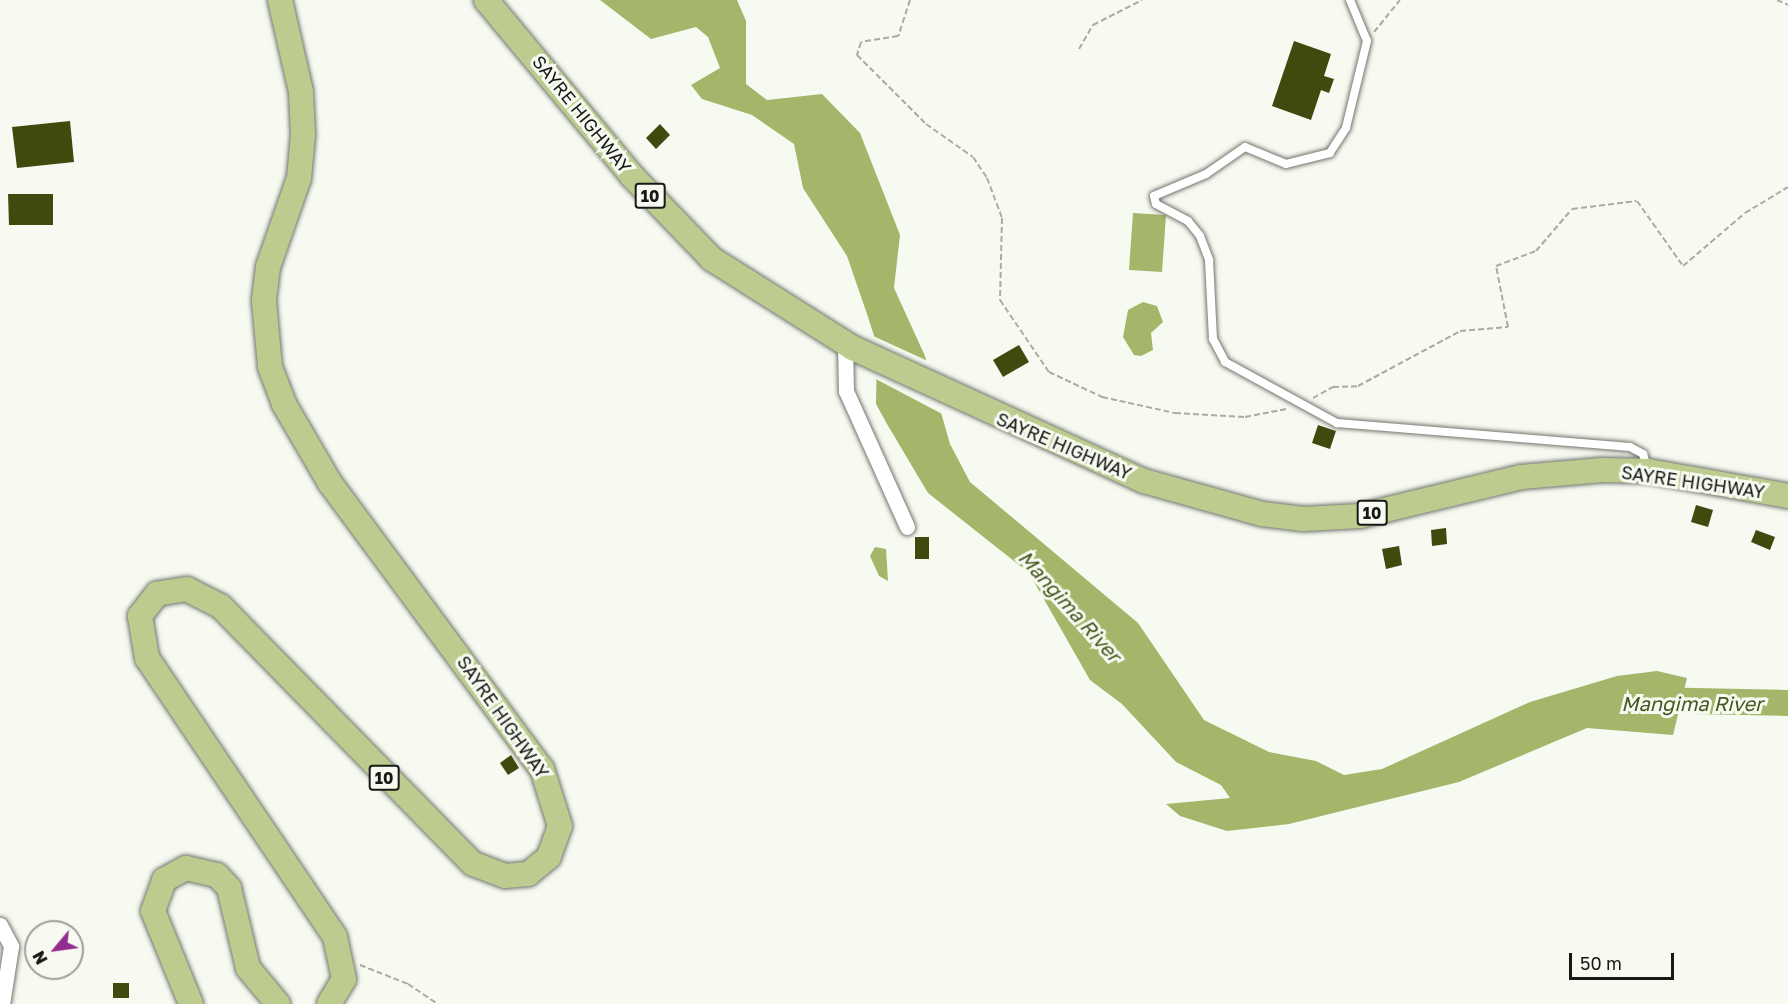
<!DOCTYPE html>
<style>
body{margin:0}
#map{position:relative;width:1788px;height:1004px;overflow:hidden;background:#f7faf1;font-family:"Golos Text",sans-serif}
div>[style]{position:absolute}
[style*='--x']{left:calc(var(--x)*1px);top:calc(var(--y)*1px);width:calc(var(--w)*1px);rotate:calc(var(--a)*1deg)}
.water>*{inset:0;background:#a3b669}
.pier>*{inset:0;background:#f7faf1}
.river>*{height:26px;margin:-13px;padding:0 13px;transform-origin:13px;border-radius:13px;background:#a3b669}
.building>*{inset:0;background:#3e4a0e}
.path>*{height:2px;margin-top:-1px;transform-origin:0;background:repeating-linear-gradient(90deg,#a9aba4 0 6px,transparent 0 9px)}
.roads{filter:drop-shadow(0 0 2px #74766e) drop-shadow(0 0 2px #74766e)}
.service>*{height:8px;margin:-4px;padding:0 4px;transform-origin:4px;border-radius:4px;background:#fff}
.minor>*{height:15px;margin:-7.5px;padding:0 7.5px;transform-origin:7.5px;border-radius:7.5px;background:#fff}
.trunk>*{height:24px;margin:-12px;padding:0 12px;transform-origin:12px;border-radius:12px;background:#bccc8e}
span{translate:-50% -50%;white-space:nowrap;text-align:center;line-height:1.15;-webkit-text-stroke:6px #f7faf1;paint-order:stroke}
.shield-label span{padding:2px 4px;background:#f7faf1;border:2px solid;border-radius:4px;-webkit-text-stroke-width:0}
.shield-label{font-size:16px;color:#181916;font-weight:700}
.street-label{font-size:18px;color:#181916}
.water-label{font-size:20px;color:#4a561f;font-style:italic}
.north{position:absolute;left:24px;top:920px;width:60px;height:60px;box-sizing:border-box;background:#f7faf1;border:2px solid #9ea099;border-radius:50%;rotate:241deg;font-size:16px;font-weight:700;line-height:24px;text-align:center;color:#181916}
.north::after{content:'';display:block;margin:auto;width:21px;height:27px;background:#942b8f;clip-path:polygon(50% 0,100% 100%,50% 72%,0 100%)}
.scale{position:absolute;left:1569px;top:953px;width:105px;height:27px;box-sizing:border-box;border:3px solid #181916;border-top:0;padding-left:8px;font-size:18px;line-height:21px;white-space:nowrap;color:#181916;-webkit-text-stroke:4px #f7faf1;paint-order:stroke}
</style>
<div id="map">
<div class="water">
<i style="clip-path:polygon(600px 0,737px 0,746px 21px,746px 84px,767px 100px,822px 94px,860px 133px,900px 235px,894px 288px,925px 356px,950px 444px,970px 482px,1138px 623px,1204px 720px,1269px 752px,1316px 761px,1344px 775px,1382px 769px,1530px 702px,1617px 676px,1657px 671px,1687px 678px,1673px 735px,1587px 728px,1459px 782px,1289px 824px,1227px 831px,1180px 816px,1166px 804px,1230px 798px,1221px 785px,1176px 762px,1122px 704px,1090px 680px,1029px 573px,928px 493px,887px 424px,876px 404px,877px 345px,868px 317px,847px 256px,803px 188px,794px 144px,752px 115px,702px 99px,691px 85px,720px 68px,708px 37px,696px 27px,651px 39px)"></i>
<i style="clip-path:polygon(1133px 213px,1166px 215px,1162px 272px,1129px 270px)"></i>
<i style="clip-path:polygon(1143px 302px,1157px 306px,1163px 322px,1151px 333px,1153px 350px,1141px 356px,1134px 355px,1123px 337px,1128px 310px)"></i>
<i style="clip-path:polygon(875px 547px,886px 549px,888px 581px,879px 576px,870px 556px)"></i>
</div>
<div class="pier">
<i style="clip-path:polygon(871px 335px,930px 362px,946px 416px,872px 377px)"></i>
</div>
<div class="river">
<i style="--x:1647;--y:700;--w:141;--a:1.2"></i>
</div>
<div class="building">
<i style="clip-path:polygon(1294px 41px,1331px 54px,1324px 76px,1334px 79px,1329px 93px,1321px 90px,1311px 120px,1272px 106px)"></i>
<i style="clip-path:polygon(70px 121px,74px 162px,17px 168px,12px 127px)"></i>
<i style="clip-path:polygon(660px 124px,670px 135px,656px 149px,646px 138px)"></i>
<i style="clip-path:polygon(8px 194px,53px 194px,53px 225px,9px 225px)"></i>
<i style="clip-path:polygon(1019px 345px,1029px 362px,1003px 377px,993px 360px)"></i>
<i style="clip-path:polygon(1318px 425px,1336px 431px,1330px 449px,1312px 443px)"></i>
<i style="clip-path:polygon(1696px 505px,1713px 510px,1708px 527px,1691px 522px)"></i>
<i style="clip-path:polygon(1446px 528px,1447px 544px,1432px 546px,1431px 530px)"></i>
<i style="clip-path:polygon(1756px 530px,1775px 537px,1770px 550px,1751px 542px)"></i>
<i style="clip-path:polygon(915px 537px,929px 537px,929px 559px,915px 559px)"></i>
<i style="clip-path:polygon(1399px 546px,1402px 565px,1386px 569px,1382px 549px)"></i>
<i style="clip-path:polygon(511px 755px,519px 768px,508px 775px,500px 763px)"></i>
<i style="clip-path:polygon(113px 983px,129px 983px,129px 998px,113px 998px)"></i>
</div>
<div class="path">
<i style="--x:910;--y:0;--w:38;--a:108"></i>
<i style="--x:898;--y:36;--w:37;--a:171"></i>
<i style="--x:861;--y:42;--w:14;--a:107"></i>
<i style="--x:857;--y:55;--w:98;--a:45"></i>
<i style="--x:926;--y:124;--w:57;--a:35.1"></i>
<i style="--x:973;--y:157;--w:25;--a:56"></i>
<i style="--x:987;--y:178;--w:43;--a:69.4"></i>
<i style="--x:1002;--y:218;--w:82;--a:91.4"></i>
<i style="--x:1000;--y:300;--w:87;--a:55.8"></i>
<i style="--x:1049;--y:372;--w:59;--a:25.3"></i>
<i style="--x:1102;--y:397;--w:75;--a:12.4"></i>
<i style="--x:1175;--y:413;--w:70;--a:3.3"></i>
<i style="--x:1245;--y:417;--w:42;--a:-11"></i>
<i style="--x:1777;--y:0;--w:12;--a:24"></i>
<i style="--x:1374;--y:32;--w:41;--a:-50.9"></i>
<i style="--x:1079;--y:49;--w:28;--a:-60"></i>
<i style="--x:1093;--y:25;--w:55;--a:-27"></i>
<i style="--x:1313;--y:398;--w:23;--a:-29"></i>
<i style="--x:1333;--y:387;--w:25;--a:-2"></i>
<i style="--x:1358;--y:386;--w:116;--a:-28.3"></i>
<i style="--x:1460;--y:331;--w:48;--a:-4.8"></i>
<i style="--x:1508;--y:327;--w:62;--a:-101.1"></i>
<i style="--x:1496;--y:266;--w:43;--a:-20.6"></i>
<i style="--x:1536;--y:251;--w:55;--a:-49.4"></i>
<i style="--x:1572;--y:209;--w:65;--a:-7"></i>
<i style="--x:1637;--y:201;--w:80;--a:54.7"></i>
<i style="--x:1683;--y:266;--w:82;--a:-40.5"></i>
<i style="--x:1745;--y:213;--w:50;--a:-31.2"></i>
<i style="--x:360;--y:965;--w:52;--a:21.6"></i>
<i style="--x:408;--y:984;--w:36;--a:34"></i>
</div>
<div class="roads">
<div class="service">
<i style="--x:1350;--y:0;--w:44;--a:67.5"></i>
<i style="--x:1367;--y:41;--w:89;--a:103.6"></i>
<i style="--x:1346;--y:128;--w:30;--a:123"></i>
<i style="--x:1330;--y:153;--w:45;--a:166"></i>
<i style="--x:1286;--y:164;--w:44;--a:-157.5"></i>
<i style="--x:1245;--y:147;--w:47;--a:145.3"></i>
<i style="--x:1206;--y:174;--w:56;--a:157.1"></i>
<i style="--x:1154;--y:196;--w:8;--a:76"></i>
<i style="--x:1156;--y:204;--w:36;--a:28"></i>
<i style="--x:1188;--y:221;--w:19;--a:51"></i>
<i style="--x:1200;--y:236;--w:26;--a:69"></i>
<i style="--x:1209;--y:260;--w:79;--a:87.1"></i>
<i style="--x:1213;--y:339;--w:26;--a:62"></i>
<i style="--x:1225;--y:362;--w:128;--a:28.6"></i>
<i style="--x:1337;--y:423;--w:294;--a:4.7"></i>
<i style="--x:1630;--y:447;--w:15;--a:28"></i>
<i style="--x:1643;--y:454;--w:14;--a:73"></i>
</div>
<div class="minor">
<i style="--x:845;--y:343;--w:48;--a:88.8"></i>
<i style="--x:846;--y:391;--w:149;--a:65.8"></i>
<i style="--x:0;--y:925;--w:24;--a:62"></i>
<i style="--x:11;--y:946;--w:59;--a:98.8"></i>
</div>
<div class="trunk">
<i style="--x:280;--y:0;--w:94;--a:77.1"></i>
<i style="--x:301;--y:92;--w:43;--a:87.3"></i>
<i style="--x:303;--y:135;--w:43;--a:95.3"></i>
<i style="--x:299;--y:178;--w:94;--a:109.2"></i>
<i style="--x:268;--y:267;--w:34;--a:97"></i>
<i style="--x:264;--y:301;--w:66;--a:84.8"></i>
<i style="--x:270;--y:367;--w:40;--a:69"></i>
<i style="--x:284;--y:404;--w:91;--a:59.8"></i>
<i style="--x:330;--y:483;--w:356;--a:53.5"></i>
<i style="--x:542;--y:769;--w:60;--a:72.5"></i>
<i style="--x:560;--y:826;--w:33;--a:110"></i>
<i style="--x:549;--y:857;--w:27;--a:141"></i>
<i style="--x:528;--y:874;--w:23;--a:175"></i>
<i style="--x:505;--y:876;--w:34;--a:-159"></i>
<i style="--x:473;--y:864;--w:361;--a:-134.4"></i>
<i style="--x:220;--y:606;--w:37;--a:-153"></i>
<i style="--x:187;--y:589;--w:30;--a:171"></i>
<i style="--x:157;--y:594;--w:28;--a:128"></i>
<i style="--x:140;--y:616;--w:43;--a:80.5"></i>
<i style="--x:147;--y:658;--w:336;--a:56"></i>
<i style="--x:335;--y:937;--w:43;--a:77.9"></i>
<i style="--x:344;--y:979;--w:29;--a:121"></i>
<i style="--x:486;--y:0;--w:229;--a:50.3"></i>
<i style="--x:632;--y:176;--w:115;--a:46.1"></i>
<i style="--x:712;--y:259;--w:167;--a:32.3"></i>
<i style="--x:853;--y:348;--w:320;--a:24.6"></i>
<i style="--x:1144;--y:481;--w:123;--a:15.6"></i>
<i style="--x:1262;--y:514;--w:42;--a:6.8"></i>
<i style="--x:1304;--y:519;--w:56;--a:-3.1"></i>
<i style="--x:1360;--y:516;--w:166;--a:-13.6"></i>
<i style="--x:1521;--y:477;--w:82;--a:-4.9"></i>
<i style="--x:1603;--y:470;--w:45;--a:1.3"></i>
<i style="--x:1648;--y:471;--w:142;--a:10.1"></i>
<i style="--x:191;--y:1004;--w:100;--a:-112.2"></i>
<i style="--x:153;--y:911;--w:33;--a:-70"></i>
<i style="--x:164;--y:880;--w:25;--a:-29"></i>
<i style="--x:186;--y:868;--w:32;--a:13"></i>
<i style="--x:217;--y:875;--w:18;--a:47"></i>
<i style="--x:229;--y:888;--w:82;--a:76.6"></i>
<i style="--x:248;--y:968;--w:47;--a:50.2"></i>
</div>
</div>
<div class="shield-label">
<span style="left:650px;top:196px">10</span>
<span style="left:1372px;top:513px">10</span>
<span style="left:384px;top:778px">10</span>
</div>
<div class="street-label">
<span style="left:582px;top:114px;rotate:51deg">SAYRE HIGHWAY</span>
<span style="left:1064px;top:446px;rotate:23deg">SAYRE HIGHWAY</span>
<span style="left:1693px;top:482px;rotate:8deg">SAYRE HIGHWAY</span>
<span style="left:503px;top:717px;rotate:55deg">SAYRE HIGHWAY</span>
</div>
<div class="water-label">
<span style="left:1070px;top:606px;rotate:48deg">Mangima River</span>
<span style="left:1692px;top:703px">Mangima River</span>
</div>
<div class="north">N</div>
<div class="scale">50 m</div>
</div>
